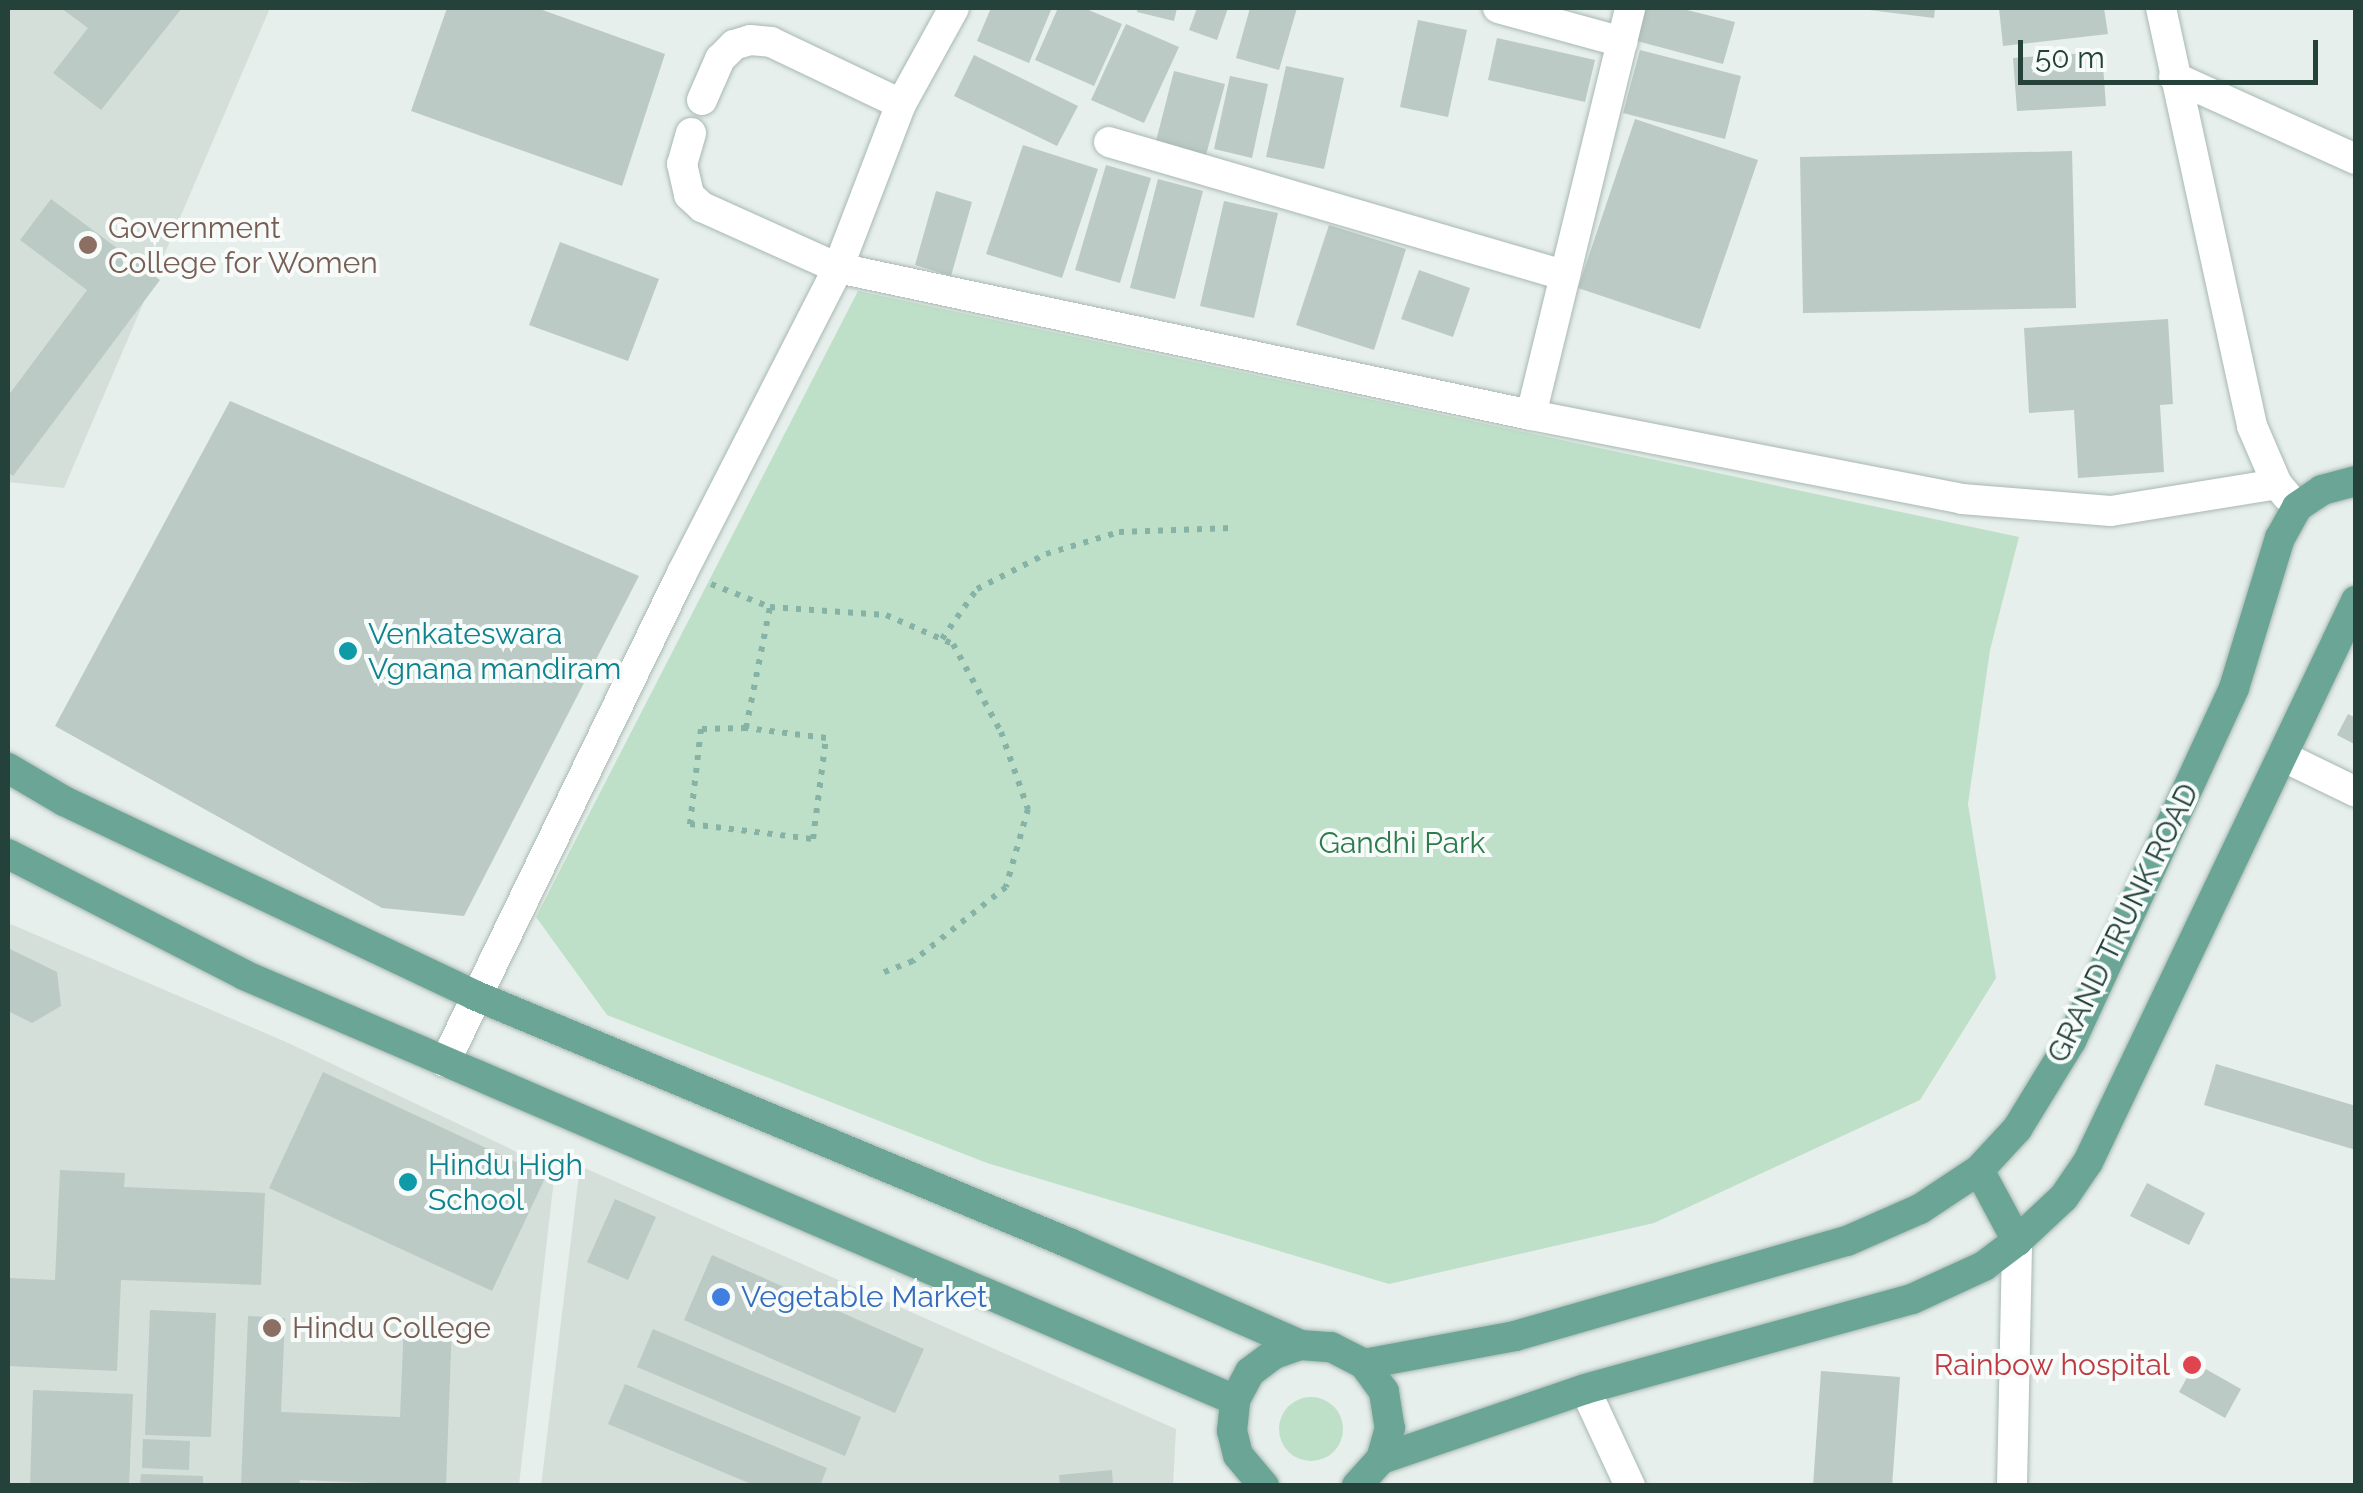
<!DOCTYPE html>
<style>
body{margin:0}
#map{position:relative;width:2363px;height:1493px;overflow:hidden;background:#e6efeb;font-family:Raleway,sans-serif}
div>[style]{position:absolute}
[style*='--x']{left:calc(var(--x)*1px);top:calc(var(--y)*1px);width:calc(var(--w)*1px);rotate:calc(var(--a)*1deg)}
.built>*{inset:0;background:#d4dfda}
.green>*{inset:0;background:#bfe0c8}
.round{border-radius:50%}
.building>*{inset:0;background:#bbcac4}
.path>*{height:6px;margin-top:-3px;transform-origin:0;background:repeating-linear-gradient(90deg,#86b3a5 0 5px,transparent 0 13px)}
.roads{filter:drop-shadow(0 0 2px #a8b8b2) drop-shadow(0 0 2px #a8b8b2)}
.minor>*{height:30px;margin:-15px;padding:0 15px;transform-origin:15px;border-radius:15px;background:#fff}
.major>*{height:30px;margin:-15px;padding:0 15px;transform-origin:15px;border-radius:15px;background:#6aa596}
.dots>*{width:28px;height:28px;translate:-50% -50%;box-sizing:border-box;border:5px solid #f7fbf9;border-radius:50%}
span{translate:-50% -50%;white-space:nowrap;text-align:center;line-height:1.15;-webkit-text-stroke:8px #f7fbf9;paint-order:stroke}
.education-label{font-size:30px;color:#785e54}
.left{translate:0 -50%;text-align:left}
.culture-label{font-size:30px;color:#0d838f}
.park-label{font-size:30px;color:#2d7a4b}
.street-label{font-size:30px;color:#24423a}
.shop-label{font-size:30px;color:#366cbe}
.health-label{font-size:30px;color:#be3a42}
.right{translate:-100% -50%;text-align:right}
.frame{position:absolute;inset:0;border:10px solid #24423a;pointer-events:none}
.scale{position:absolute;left:2018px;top:40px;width:300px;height:45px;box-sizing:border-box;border:5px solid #24423a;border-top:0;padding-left:12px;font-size:30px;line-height:35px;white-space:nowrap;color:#24423a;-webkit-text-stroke:8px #f7fbf9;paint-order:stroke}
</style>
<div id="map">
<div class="built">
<i style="clip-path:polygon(8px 8px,270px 8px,64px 488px,8px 482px)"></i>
<i style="clip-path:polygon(8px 923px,284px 1041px,555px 1170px,519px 1485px,8px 1485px)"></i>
<i style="clip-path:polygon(580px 1166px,1176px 1429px,1173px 1485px,541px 1486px)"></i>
</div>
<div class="green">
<i style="clip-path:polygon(858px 291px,2019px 537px,1990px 650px,1968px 804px,1996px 978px,1920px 1100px,1654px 1223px,1389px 1284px,987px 1163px,607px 1015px,536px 917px)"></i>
<i class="round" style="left:1279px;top:1397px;width:64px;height:64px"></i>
</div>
<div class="building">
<i style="clip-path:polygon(61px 8px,182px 8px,101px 110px,53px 73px,88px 28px)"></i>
<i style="clip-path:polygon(447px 8px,537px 8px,665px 54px,622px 186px,411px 111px)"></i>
<i style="clip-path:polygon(991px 8px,1051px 10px,1029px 63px,977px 41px)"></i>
<i style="clip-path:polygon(1058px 8px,1084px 8px,1122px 24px,1094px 86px,1035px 60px)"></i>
<i style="clip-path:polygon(1138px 8px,1177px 8px,1174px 21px,1137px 12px)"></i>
<i style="clip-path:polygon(1197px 8px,1228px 8px,1217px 40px,1189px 30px)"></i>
<i style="clip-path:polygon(1250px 8px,1297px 8px,1279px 70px,1236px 58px)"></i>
<i style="clip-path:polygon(1646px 8px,1679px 8px,1735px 22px,1723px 64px,1637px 41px)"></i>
<i style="clip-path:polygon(1853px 8px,1935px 8px,1934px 18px)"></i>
<i style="clip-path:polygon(1999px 8px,2104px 8px,2108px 34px,2003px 46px)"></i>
<i style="clip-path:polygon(1418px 20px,1467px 30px,1448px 117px,1400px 107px)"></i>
<i style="clip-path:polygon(1126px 24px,1179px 47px,1144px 123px,1091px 100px)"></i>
<i style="clip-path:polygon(1497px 38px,1595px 60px,1585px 102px,1488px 80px)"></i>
<i style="clip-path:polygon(1640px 50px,1741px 76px,1725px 139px,1623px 113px)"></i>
<i style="clip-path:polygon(2102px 52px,2106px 106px,2017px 111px,2013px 58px)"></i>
<i style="clip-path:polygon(974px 55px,1078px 106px,1057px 146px,954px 96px)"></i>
<i style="clip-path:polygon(1286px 66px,1344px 78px,1324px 169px,1266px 157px)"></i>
<i style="clip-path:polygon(1174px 71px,1225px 84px,1206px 155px,1156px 141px)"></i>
<i style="clip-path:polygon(1230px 76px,1268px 84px,1252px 158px,1214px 149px)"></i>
<i style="clip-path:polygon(1635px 119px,1758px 160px,1700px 329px,1578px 288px)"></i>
<i style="clip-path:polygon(1023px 145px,1098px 169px,1062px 278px,986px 254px)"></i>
<i style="clip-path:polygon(2072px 151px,2076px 308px,1803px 313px,1800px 157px)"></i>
<i style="clip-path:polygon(1106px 165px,1151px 178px,1120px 283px,1075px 270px)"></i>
<i style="clip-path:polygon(1158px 179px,1203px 191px,1175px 299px,1130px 288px)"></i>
<i style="clip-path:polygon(936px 191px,972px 202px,951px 276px,915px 265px)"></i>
<i style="clip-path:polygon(51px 199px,160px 280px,13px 476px,8px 472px,8px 396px,87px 290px,20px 240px)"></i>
<i style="clip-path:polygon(1224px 201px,1278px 213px,1254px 318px,1200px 306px)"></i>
<i style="clip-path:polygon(1329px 225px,1406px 249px,1374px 350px,1296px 325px)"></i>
<i style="clip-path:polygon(560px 242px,659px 279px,628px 361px,529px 325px)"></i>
<i style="clip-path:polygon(1419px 270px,1470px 288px,1453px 337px,1401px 319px)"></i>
<i style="clip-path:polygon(2168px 319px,2173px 404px,2160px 405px,2164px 472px,2078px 478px,2074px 410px,2029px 413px,2024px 328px)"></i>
<i style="clip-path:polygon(230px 401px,639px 576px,464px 916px,382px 908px,55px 726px)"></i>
<i style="clip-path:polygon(2348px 714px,2356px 718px,2356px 745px,2337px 735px)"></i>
<i style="clip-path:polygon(8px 948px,57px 972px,61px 1006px,32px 1023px,8px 1011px)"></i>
<i style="clip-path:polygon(2216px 1064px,2356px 1106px,2356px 1150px,2204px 1105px)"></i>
<i style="clip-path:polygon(323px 1072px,546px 1176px,492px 1291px,269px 1188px)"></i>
<i style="clip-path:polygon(60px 1170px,125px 1173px,124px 1187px,265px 1193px,261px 1285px,121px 1280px,117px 1371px,8px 1366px,8px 1278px,55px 1280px)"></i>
<i style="clip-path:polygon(2147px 1183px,2205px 1213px,2189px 1245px,2130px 1216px)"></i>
<i style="clip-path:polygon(615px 1199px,656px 1217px,628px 1280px,587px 1262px)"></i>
<i style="clip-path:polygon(712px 1255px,924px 1349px,895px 1413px,684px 1320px)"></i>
<i style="clip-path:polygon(150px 1310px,216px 1313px,211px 1437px,145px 1435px)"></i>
<i style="clip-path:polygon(248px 1316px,285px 1318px,281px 1412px,400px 1417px,404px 1322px,452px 1324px,446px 1486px,300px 1480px,299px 1486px,241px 1486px)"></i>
<i style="clip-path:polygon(653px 1329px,861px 1417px,845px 1456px,637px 1367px)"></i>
<i style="clip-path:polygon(2195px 1363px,2241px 1389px,2225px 1418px,2179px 1392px)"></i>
<i style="clip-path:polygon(1821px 1371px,1900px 1377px,1892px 1486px,1813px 1486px)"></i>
<i style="clip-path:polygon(625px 1384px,827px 1468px,820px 1486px,756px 1486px,608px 1424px)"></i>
<i style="clip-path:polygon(33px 1390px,133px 1394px,129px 1486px,30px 1486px)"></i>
<i style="clip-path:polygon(143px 1439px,190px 1441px,189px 1470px,142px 1468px)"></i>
<i style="clip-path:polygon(1112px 1470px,1113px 1486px,1060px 1486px,1059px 1475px)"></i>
<i style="clip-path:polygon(141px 1474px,203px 1476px,203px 1486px,140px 1486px)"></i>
</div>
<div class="path">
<i style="--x:711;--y:584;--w:63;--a:21.3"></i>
<i style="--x:770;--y:607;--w:116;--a:3.9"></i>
<i style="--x:886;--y:615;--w:73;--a:23.4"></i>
<i style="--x:953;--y:644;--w:100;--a:61.4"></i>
<i style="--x:1001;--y:732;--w:82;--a:70.7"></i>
<i style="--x:1028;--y:809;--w:81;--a:105.8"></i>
<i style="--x:1006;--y:887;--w:119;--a:141.5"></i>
<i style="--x:913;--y:961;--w:34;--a:159"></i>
<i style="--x:942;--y:639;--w:61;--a:-55"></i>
<i style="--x:977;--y:589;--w:77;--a:-26.9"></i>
<i style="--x:1046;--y:554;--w:76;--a:-16.8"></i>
<i style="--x:1119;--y:532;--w:113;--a:-2"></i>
<i style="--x:746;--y:728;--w:45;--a:178.7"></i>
<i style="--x:701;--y:729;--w:96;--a:96.6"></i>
<i style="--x:690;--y:824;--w:124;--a:7"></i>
<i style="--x:813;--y:839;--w:102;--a:-82.7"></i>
<i style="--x:826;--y:738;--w:81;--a:-172.9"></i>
<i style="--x:746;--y:728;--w:123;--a:-78.8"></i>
</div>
<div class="roads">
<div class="minor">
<i style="--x:1498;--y:8;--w:129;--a:15.3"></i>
<i style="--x:2161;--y:8;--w:428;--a:77.7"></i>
<i style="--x:2252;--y:426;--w:63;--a:66.7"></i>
<i style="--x:2277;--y:484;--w:16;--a:50"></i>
<i style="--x:2174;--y:77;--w:200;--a:24.3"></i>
<i style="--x:702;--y:100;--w:45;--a:-66.3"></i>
<i style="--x:720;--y:59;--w:20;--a:-45"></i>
<i style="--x:734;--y:45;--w:17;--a:-17"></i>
<i style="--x:750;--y:40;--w:21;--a:5"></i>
<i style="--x:771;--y:42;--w:144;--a:25.5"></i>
<i style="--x:691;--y:133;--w:32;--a:106"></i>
<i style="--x:682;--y:164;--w:32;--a:77"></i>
<i style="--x:689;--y:195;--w:18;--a:43"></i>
<i style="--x:702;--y:207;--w:149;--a:24.2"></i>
<i style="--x:838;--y:268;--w:708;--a:11.98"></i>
<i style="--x:1531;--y:415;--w:439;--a:11"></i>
<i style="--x:1962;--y:499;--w:149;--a:4.6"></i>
<i style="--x:2111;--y:511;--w:168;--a:-9.2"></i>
<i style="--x:1109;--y:142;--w:475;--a:16.3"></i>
<i style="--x:1531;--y:415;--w:419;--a:-76.3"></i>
<i style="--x:2282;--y:756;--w:82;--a:25.9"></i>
<i style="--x:445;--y:1062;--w:543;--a:-64.14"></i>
<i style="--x:682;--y:573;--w:343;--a:-62.9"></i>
<i style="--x:838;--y:268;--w:176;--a:-69"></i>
<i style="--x:901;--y:104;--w:110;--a:-61.1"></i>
<i style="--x:1585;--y:1389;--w:107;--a:65.1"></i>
<i style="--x:2012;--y:1486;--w:245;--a:-88.8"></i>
</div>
<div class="major">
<i style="--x:8;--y:768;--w:65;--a:30.5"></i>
<i style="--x:64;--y:801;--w:454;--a:25.3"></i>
<i style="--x:474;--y:995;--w:645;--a:22.63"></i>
<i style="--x:1069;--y:1243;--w:253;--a:23.8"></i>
<i style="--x:8;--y:854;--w:265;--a:27.1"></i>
<i style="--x:244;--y:975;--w:1078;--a:23.21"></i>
<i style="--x:1979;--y:1170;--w:81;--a:61.8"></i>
<i style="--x:1364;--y:1364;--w:154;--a:-10.5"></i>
<i style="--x:1515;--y:1336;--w:345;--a:-16"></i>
<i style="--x:1847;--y:1241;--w:80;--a:-23.7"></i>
<i style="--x:1920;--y:1209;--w:71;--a:-33.5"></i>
<i style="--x:1979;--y:1170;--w:56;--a:-47.2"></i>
<i style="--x:2017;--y:1129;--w:103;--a:-58.5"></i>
<i style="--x:2071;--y:1041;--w:389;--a:-65.2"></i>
<i style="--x:2234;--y:688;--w:157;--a:-73"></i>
<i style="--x:2280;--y:538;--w:35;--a:-61"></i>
<i style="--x:2297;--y:507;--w:30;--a:-34"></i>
<i style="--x:2322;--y:490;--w:35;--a:-15"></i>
<i style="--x:1381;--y:1459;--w:216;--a:-18.9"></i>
<i style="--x:1585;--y:1389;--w:339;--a:-15.4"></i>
<i style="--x:1912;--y:1299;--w:79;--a:-24.6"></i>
<i style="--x:1984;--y:1266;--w:41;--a:-37.1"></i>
<i style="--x:2017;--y:1241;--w:64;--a:-43.1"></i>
<i style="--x:2064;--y:1197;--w:42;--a:-55.6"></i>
<i style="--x:2088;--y:1162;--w:622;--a:-64.47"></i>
<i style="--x:1264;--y:1486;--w:40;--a:-130"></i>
<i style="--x:1238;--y:1455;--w:25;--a:-104"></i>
<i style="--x:1232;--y:1431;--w:31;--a:-84"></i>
<i style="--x:1235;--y:1400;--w:32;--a:-62"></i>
<i style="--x:1250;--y:1372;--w:30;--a:-37"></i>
<i style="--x:1274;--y:1354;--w:28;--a:-19"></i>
<i style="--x:1300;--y:1345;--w:31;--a:4"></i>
<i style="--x:1331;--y:1347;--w:37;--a:27"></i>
<i style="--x:1364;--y:1364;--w:34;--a:54"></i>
<i style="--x:1384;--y:1392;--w:36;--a:81"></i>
<i style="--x:1390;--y:1428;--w:32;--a:106"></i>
<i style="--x:1381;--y:1459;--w:36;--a:132"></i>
</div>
</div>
<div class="dots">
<i style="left:88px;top:245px;background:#8d6e63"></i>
<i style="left:348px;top:651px;background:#0f9aa8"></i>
<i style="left:408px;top:1182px;background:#0f9aa8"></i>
<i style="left:721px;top:1297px;background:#3f7fe0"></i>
<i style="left:272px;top:1328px;background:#8d6e63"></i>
<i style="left:2192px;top:1365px;background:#e0444e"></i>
</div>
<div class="education-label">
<span class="left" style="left:108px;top:245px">Government<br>College for Women</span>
<span class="left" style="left:292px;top:1328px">Hindu College</span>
</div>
<div class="culture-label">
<span class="left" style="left:368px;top:651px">Venkateswara<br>Vgnana mandiram</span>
<span class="left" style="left:428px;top:1182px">Hindu High<br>School</span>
</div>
<div class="park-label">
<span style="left:1402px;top:843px">Gandhi Park</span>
</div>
<div class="street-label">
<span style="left:2123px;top:923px;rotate:-64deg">GRAND TRUNK ROAD</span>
</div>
<div class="shop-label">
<span class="left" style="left:741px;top:1297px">Vegetable Market</span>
</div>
<div class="health-label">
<span class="right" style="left:2170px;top:1365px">Rainbow hospital</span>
</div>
<div class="frame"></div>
<div class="scale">50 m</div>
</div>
